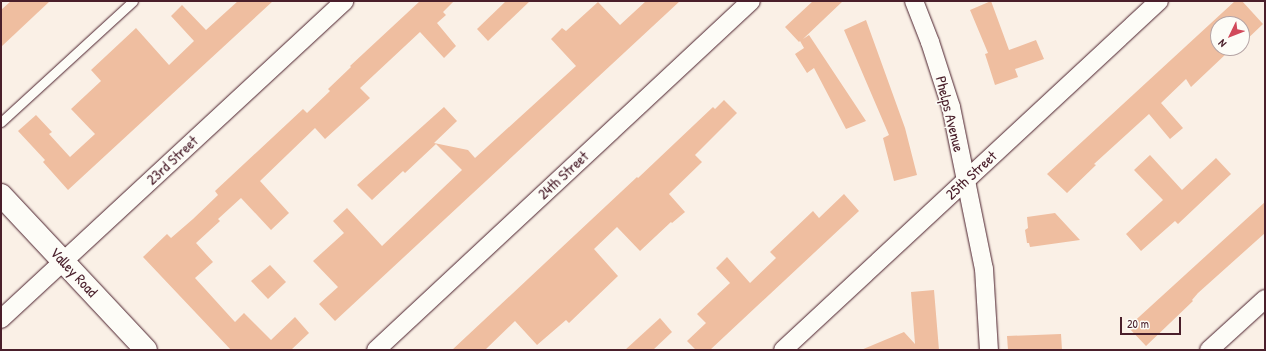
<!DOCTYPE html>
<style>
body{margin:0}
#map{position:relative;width:1266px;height:351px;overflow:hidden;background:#faf0e6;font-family:"Patrick Hand",sans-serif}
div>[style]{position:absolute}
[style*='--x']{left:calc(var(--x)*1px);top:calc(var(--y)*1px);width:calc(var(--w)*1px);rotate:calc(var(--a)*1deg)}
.building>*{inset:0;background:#efbea0}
.roads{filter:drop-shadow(0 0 1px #4a1f2b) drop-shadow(0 0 1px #4a1f2b)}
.lane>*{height:9px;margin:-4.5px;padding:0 4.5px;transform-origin:4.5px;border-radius:4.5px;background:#fdfcf7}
.street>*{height:18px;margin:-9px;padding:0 9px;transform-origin:9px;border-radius:9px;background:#fdfcf7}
.secondary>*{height:22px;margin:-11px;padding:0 11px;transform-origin:11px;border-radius:11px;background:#fdfcf7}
span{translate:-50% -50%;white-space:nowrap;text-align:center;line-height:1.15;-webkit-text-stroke:3.5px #fdfcf7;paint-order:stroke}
.street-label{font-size:15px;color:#4a1f2b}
.frame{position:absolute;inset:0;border:2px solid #4a1f2b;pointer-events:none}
.north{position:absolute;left:1210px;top:16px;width:40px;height:40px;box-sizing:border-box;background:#fdfcf7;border:1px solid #b5a4a5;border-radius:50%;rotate:227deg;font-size:11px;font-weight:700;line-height:16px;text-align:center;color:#4a1f2b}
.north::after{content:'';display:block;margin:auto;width:14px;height:18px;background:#d1495b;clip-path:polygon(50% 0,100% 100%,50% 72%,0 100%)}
.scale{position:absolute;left:1120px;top:317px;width:61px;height:18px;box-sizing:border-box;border:2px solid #4a1f2b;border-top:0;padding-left:5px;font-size:12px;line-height:14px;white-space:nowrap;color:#4a1f2b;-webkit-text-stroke:3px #fdfcf7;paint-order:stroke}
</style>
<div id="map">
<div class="building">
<i style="clip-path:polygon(11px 1px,50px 1px,1px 47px,1px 10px)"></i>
<i style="clip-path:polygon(238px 1px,273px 1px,68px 190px,43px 162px,45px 160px,18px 131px,36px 115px,52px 132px,49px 134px,70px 157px,95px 134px,71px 109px,101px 81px,91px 70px,136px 28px,169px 65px,194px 41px,171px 16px,182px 5px,206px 30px)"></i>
<i style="clip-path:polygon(420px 1px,454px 1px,443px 12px,446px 15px,437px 23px,456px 46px,444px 58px,420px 32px,360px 88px,370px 98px,325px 139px,315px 128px,260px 181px,289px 213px,271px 230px,241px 198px,218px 219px,220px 221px,196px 243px,213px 262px,195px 278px,235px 322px,244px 313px,271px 340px,295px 317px,309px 333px,291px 350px,231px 350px,143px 257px,167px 234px,171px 238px,193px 219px,218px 195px,215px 191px,303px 109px,307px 113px,330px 91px,328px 89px,351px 67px,350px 66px)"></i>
<i style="clip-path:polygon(506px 1px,530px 1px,488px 41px,477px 29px)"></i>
<i style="clip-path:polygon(646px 1px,680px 1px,335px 321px,319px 304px,338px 287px,313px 261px,344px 233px,333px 221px,347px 208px,382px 246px,462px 170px,436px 144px,405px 173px,403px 171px,372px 200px,357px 185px,444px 107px,457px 121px,434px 143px,468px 150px,475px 158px,576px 66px,551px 39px,562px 28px,566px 31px,598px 2px,620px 25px)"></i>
<i style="clip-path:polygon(813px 1px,843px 1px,803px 39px,809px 35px,866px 121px,846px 129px,814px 68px,807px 73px,795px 54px,804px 48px,800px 41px,799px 42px,785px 27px)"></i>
<i style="clip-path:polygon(991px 1px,1009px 50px,1036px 40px,1044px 59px,1015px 69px,1018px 77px,995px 85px,985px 54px,988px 53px,970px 10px)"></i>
<i style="clip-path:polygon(1235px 1px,1242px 1px,1263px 24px,1242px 44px,1242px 24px,1218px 24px,1218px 48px,1238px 48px,1229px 56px,1227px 53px,1191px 87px,1186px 79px,1161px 103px,1183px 128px,1170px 139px,1149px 114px,1094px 164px,1096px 165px,1067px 193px,1047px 174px)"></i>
<i style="clip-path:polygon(866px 20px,905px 128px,917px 175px,894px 181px,883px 138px,889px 135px,844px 30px)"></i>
<i style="clip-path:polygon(724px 100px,737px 113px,695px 155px,702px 162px,669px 194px,685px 212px,672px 223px,671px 222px,640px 251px,617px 227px,594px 249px,618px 276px,569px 323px,566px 320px,537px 345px,515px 321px,485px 350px,452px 350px,637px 177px,638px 178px,713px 107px,715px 109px)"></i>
<i style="clip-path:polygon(1150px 155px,1182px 190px,1216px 158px,1231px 174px,1178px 224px,1175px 221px,1141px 251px,1126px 234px,1163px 200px,1134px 170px)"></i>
<i style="clip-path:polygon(844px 194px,859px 211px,710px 350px,696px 350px,687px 341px,706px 323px,697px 314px,730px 283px,716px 268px,727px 257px,750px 283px,776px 258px,770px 252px,813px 211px,819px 218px)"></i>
<i style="clip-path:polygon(1265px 202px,1265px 233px,1198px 293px,1192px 300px,1193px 301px,1146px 346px,1128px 327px)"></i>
<i style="clip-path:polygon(1055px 213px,1080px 240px,1030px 247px,1029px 243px,1027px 243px,1025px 230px,1028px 228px,1027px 217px)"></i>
<i style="clip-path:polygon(270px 265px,286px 282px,268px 299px,251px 281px)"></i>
<i style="clip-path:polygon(934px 290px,939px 350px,861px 350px,904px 332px,915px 344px,911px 292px)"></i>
<i style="clip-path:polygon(660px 318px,672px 332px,653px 350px,625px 350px)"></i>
<i style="clip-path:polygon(1061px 334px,1062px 350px,1008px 350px,1007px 336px)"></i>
</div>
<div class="roads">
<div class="lane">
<i style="--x:1;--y:122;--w:179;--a:-42.5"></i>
</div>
<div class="street">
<i style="--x:914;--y:1;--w:44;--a:68.7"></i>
<i style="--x:930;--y:42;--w:68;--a:72.1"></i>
<i style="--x:951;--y:107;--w:165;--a:78.5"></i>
<i style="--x:984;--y:269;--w:81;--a:86.5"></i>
<i style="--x:1;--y:319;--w:468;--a:-42.8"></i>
<i style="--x:376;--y:350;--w:512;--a:-42.94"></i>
<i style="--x:783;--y:350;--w:513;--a:-42.87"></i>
<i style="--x:1209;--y:350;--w:76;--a:-42.3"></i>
</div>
<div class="secondary">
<i style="--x:1;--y:195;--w:212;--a:46.9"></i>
</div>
</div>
<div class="street-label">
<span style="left:950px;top:114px;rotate:76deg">Phelps Avenue</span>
<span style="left:172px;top:160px;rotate:-43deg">23rd Street</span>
<span style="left:563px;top:175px;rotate:-43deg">24th Street</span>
<span style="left:971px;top:175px;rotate:-43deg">25th Street</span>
<span style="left:74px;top:272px;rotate:47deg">Valley Road</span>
</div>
<div class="frame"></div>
<div class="north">N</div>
<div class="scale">20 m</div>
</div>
